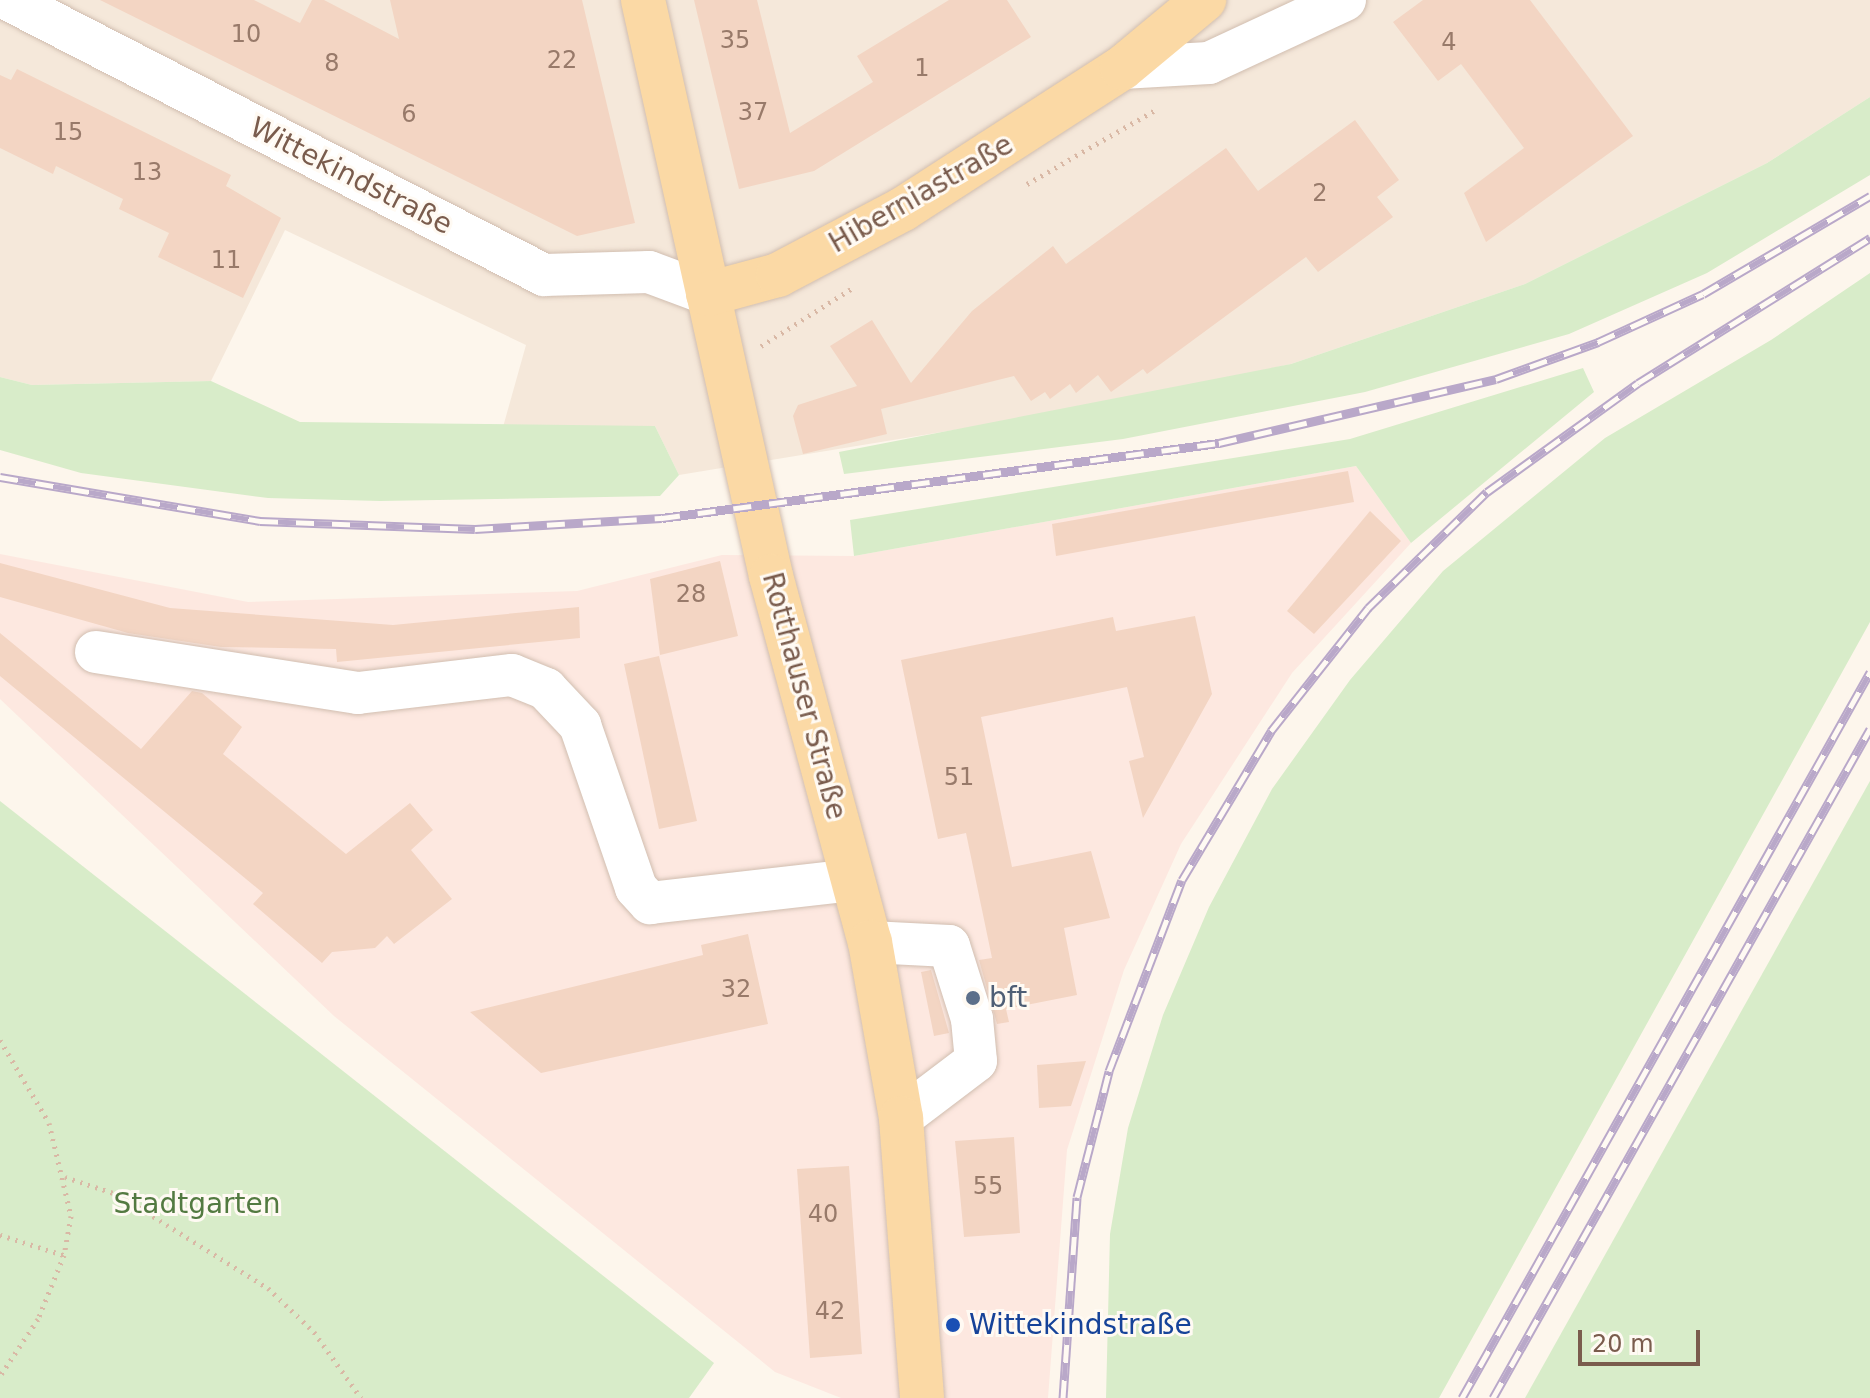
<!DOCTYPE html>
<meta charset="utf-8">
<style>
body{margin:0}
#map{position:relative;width:1870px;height:1398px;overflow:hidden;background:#fdf6ec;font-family:"DejaVu Sans",sans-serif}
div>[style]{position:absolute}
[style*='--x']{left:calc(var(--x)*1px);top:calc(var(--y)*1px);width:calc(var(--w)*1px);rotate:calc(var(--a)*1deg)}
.residential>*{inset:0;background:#f5e8da}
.commercial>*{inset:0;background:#fde8e0}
.green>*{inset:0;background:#d8ecc9}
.building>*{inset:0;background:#f3d5c3}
.path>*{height:5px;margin-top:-2.5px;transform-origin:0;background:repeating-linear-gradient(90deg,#d9b8a5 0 2px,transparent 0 8px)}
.roads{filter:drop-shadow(0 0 2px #d1beb0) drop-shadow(0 0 2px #d1beb0)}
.minor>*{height:42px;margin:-21px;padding:0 21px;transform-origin:21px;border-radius:21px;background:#fff}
.major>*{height:44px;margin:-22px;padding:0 22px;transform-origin:22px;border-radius:22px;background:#fbd9a5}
.rail>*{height:9px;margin-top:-4.5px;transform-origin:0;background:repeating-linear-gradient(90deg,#fffaf3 0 18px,#b9a8c9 0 36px);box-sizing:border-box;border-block:2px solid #b9a8c9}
.dots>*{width:22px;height:22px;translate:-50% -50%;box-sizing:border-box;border:4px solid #fffaf3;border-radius:50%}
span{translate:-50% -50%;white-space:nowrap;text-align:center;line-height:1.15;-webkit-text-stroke:6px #fffaf3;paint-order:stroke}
.number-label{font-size:24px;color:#987a6a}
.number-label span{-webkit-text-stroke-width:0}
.street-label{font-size:28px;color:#7a5c4d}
.service-label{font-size:28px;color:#4e5e75}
.left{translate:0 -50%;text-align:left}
.park-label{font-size:28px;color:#537a41}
.transit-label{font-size:28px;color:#164399}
.scale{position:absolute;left:1578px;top:1330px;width:122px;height:36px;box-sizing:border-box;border:4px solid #7a5c4d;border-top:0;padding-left:10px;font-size:24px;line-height:28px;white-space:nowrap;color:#7a5c4d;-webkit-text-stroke:6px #fffaf3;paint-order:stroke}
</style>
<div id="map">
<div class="residential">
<i style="clip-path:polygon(0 0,1870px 0,1870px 97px,1767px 163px,1525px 284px,1291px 364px,1089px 408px,679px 475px,655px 426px,503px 427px,526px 345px,285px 230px,211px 381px,32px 385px,0 377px)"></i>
</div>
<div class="commercial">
<i style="clip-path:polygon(1356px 466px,1411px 543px,1292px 673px,1181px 844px,1124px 970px,1067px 1150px,1048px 1398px,841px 1398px,775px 1372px,334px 1016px,0 699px,0 554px,248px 602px,577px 591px,722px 555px,854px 556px)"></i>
</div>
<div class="green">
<i style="clip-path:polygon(1870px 97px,1870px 175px,1707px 273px,1569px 334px,1365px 392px,1123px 439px,844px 474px,839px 452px,1291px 364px,1525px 284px,1767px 163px)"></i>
<i style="clip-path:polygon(1870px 273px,1870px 622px,1439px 1398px,1106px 1398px,1110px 1234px,1128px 1128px,1163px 1015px,1209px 907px,1272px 789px,1350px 680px,1443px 571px,1605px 438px,1771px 340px)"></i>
<i style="clip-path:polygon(1583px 368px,1594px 392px,1411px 543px,1356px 466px,854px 556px,850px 520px,1350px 439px)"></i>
<i style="clip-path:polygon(0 377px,32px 385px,211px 381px,300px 422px,655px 426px,679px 475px,660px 496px,380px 501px,268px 498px,81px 473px,0 450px)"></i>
<i style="clip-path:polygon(1870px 781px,1870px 1398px,1525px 1398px)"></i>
<i style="clip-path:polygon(0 801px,714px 1363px,689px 1398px,0 1398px)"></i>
</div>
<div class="building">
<i style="clip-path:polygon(100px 0,254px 0,300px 23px,312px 0,324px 0,399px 39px,390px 0,582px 0,635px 223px,577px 236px)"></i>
<i style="clip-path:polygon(694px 0,757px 0,790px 133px,873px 82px,857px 56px,949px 0,1007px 0,1031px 37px,814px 171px,739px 189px)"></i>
<i style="clip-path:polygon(1423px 0,1530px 0,1633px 136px,1486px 242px,1464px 193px,1524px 148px,1461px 64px,1438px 81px,1393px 22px)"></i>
<i style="clip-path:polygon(17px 69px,231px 175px,226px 186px,281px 218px,243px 298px,158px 257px,169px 233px,119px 209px,123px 199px,56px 166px,53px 174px,0 148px,0 75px,11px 80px)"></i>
<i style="clip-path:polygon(1355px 120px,1399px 180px,1377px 197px,1393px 217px,1318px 272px,1306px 257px,1147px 374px,1143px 369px,1111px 392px,1098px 375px,1076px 393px,1070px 384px,1050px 399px,1045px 392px,1031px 401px,1014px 376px,881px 409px,887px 434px,803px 454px,793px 416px,798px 405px,857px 386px,830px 346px,872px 320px,911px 383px,972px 311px,1053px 246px,1066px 264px,1226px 148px,1258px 191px)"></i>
<i style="clip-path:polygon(1348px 471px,1354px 502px,1056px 556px,1052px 524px)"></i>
<i style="clip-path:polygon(1370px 511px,1401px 541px,1314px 634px,1287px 611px)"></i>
<i style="clip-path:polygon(720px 561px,738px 636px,660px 655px,650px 579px)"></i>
<i style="clip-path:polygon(0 563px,170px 608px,393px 625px,579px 607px,580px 638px,337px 662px,336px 649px,221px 647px,128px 633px,0 597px)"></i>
<i style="clip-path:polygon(1195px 616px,1212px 694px,1143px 818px,1129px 761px,1144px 757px,1127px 687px,981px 717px,1012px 867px,1091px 851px,1110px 918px,1064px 928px,1077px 995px,1006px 1009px,1009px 1022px,997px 1024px,979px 960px,992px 958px,966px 833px,938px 839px,901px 660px,1113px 617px,1116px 631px)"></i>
<i style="clip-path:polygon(0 633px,141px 749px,192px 691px,202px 693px,242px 727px,223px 754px,346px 854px,410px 803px,433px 830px,411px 850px,452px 899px,394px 944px,387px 936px,375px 948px,332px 952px,322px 963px,253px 904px,263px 893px,0 676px)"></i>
<i style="clip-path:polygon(659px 656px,697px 821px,659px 829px,624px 664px)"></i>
<i style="clip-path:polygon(748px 934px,768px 1024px,541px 1073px,470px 1012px,703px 955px,701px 945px)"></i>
<i style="clip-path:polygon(931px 970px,949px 1033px,934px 1036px,921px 972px)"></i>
<i style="clip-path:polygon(1086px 1061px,1071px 1106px,1039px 1108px,1037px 1065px)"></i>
<i style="clip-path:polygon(1014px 1137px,1020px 1233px,964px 1237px,955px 1141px)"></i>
<i style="clip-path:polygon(849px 1166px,862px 1354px,810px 1358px,797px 1169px)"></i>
</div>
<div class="path">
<i style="--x:1027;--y:184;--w:150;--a:-30"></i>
<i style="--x:761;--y:346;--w:110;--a:-32.4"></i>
<i style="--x:0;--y:1040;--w:96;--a:59.4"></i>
<i style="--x:49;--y:1123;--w:96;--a:76.7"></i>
<i style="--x:71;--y:1216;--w:40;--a:100"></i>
<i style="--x:64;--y:1255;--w:69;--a:112.1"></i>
<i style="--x:38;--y:1319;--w:69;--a:123.7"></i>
<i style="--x:65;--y:1177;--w:57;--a:18.4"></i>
<i style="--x:119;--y:1195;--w:176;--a:32"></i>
<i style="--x:268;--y:1288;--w:64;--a:43.7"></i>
<i style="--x:314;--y:1332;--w:81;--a:54.5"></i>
<i style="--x:0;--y:1235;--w:67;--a:17.4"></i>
</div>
<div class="roads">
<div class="minor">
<i style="--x:9;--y:0;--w:602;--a:27.2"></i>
<i style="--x:544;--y:275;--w:105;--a:-1.6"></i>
<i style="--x:649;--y:272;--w:63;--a:20.4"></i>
<i style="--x:1122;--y:68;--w:87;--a:-3.3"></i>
<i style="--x:1209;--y:63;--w:150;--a:-24.9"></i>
<i style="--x:96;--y:652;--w:265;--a:8.9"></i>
<i style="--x:358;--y:693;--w:155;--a:-6.7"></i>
<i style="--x:512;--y:675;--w:37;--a:22"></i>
<i style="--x:546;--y:689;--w:50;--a:46.6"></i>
<i style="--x:580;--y:725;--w:172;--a:71"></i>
<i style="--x:636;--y:888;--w:21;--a:47"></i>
<i style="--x:650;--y:903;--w:204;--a:-6.5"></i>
<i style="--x:870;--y:942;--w:79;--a:2.9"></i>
<i style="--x:949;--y:946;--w:77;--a:72.5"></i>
<i style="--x:972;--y:1019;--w:42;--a:84.6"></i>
<i style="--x:976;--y:1061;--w:94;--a:142.8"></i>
</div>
<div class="major">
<i style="--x:643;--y:0;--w:590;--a:77.47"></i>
<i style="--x:771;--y:576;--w:379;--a:74.9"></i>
<i style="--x:870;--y:942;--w:179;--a:80"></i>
<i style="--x:901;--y:1118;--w:281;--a:85.7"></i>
<i style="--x:708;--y:294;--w:73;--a:-15.2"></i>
<i style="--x:778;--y:275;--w:141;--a:-27.8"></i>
<i style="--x:903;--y:209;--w:260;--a:-32.8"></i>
<i style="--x:1122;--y:68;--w:107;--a:-39.7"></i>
</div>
</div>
<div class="rail">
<i style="--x:0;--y:477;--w:264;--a:9.6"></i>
<i style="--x:260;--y:521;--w:215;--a:2.1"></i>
<i style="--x:475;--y:529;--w:187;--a:-3.4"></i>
<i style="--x:662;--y:518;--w:562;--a:-7.67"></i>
<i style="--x:1219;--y:443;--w:284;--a:-13"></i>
<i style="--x:1496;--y:379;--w:109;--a:-19.9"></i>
<i style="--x:1598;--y:342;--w:115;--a:-24.6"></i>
<i style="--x:1703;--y:294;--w:194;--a:-30.4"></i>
<i style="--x:1063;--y:1398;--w:201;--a:-86"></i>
<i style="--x:1077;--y:1197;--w:130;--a:-75.7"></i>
<i style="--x:1109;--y:1071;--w:204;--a:-69.1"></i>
<i style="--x:1182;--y:880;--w:174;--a:-59.1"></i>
<i style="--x:1271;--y:731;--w:157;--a:-51.7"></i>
<i style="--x:1368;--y:608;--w:166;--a:-44.3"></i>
<i style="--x:1487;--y:492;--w:186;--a:-35.8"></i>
<i style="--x:1638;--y:383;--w:274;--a:-32"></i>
<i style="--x:1462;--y:1398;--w:833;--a:-60.66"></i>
<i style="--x:1493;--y:1398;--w:768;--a:-60.6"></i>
</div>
<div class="dots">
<i style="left:973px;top:998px;background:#5c6f8a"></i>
<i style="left:953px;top:1325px;background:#1a4fb4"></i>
</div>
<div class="number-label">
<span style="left:246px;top:35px">10</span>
<span style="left:735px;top:41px">35</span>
<span style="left:1449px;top:43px">4</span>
<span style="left:562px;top:61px">22</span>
<span style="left:332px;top:64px">8</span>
<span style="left:922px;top:69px">1</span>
<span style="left:753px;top:113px">37</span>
<span style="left:409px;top:115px">6</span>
<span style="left:68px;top:133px">15</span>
<span style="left:147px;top:173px">13</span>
<span style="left:1320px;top:194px">2</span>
<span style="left:226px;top:261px">11</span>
<span style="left:691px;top:595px">28</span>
<span style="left:959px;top:778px">51</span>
<span style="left:736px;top:990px">32</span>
<span style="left:988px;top:1187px">55</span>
<span style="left:823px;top:1215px">40</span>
<span style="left:830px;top:1312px">42</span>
</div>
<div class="street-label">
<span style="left:351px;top:176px;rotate:27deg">Wittekindstraße</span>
<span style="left:921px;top:194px;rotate:-30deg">Hiberniastraße</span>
<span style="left:804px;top:696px;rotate:75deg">Rotthauser Straße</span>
</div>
<div class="service-label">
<span class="left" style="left:989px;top:998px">bft</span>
</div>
<div class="park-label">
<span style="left:197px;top:1204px">Stadtgarten</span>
</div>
<div class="transit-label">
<span class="left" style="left:969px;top:1325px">Wittekindstraße</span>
</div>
<div class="scale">20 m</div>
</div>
